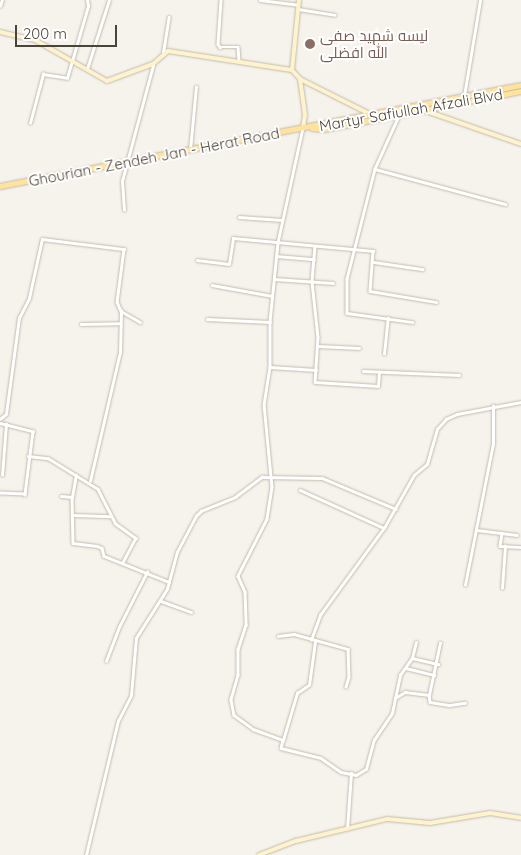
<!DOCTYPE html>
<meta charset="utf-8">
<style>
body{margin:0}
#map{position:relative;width:521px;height:855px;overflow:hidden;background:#f6f3ec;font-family:Quicksand,Cairo,sans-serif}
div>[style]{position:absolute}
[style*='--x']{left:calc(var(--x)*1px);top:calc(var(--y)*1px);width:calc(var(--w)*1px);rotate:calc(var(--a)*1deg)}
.roads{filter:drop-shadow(0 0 1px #c2bbae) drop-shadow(0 0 1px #c2bbae)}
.street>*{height:2.5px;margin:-1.25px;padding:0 1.25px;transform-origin:1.25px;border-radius:1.25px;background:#fff}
.secondary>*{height:4px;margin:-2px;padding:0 2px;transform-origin:2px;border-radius:2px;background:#fff3cd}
.primary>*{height:4.5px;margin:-2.25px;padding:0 2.25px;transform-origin:2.25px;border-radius:2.25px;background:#ffe39c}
.dots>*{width:14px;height:14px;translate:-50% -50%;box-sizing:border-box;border:2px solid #fff;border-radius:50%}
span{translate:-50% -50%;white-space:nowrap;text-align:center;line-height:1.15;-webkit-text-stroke:4px #fff;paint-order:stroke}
.education-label{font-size:15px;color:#785e54}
.left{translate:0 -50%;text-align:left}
.street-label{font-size:15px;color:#4b4439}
.scale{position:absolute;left:15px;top:25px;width:102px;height:22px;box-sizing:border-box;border:2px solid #4b4439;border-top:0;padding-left:6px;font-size:15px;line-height:18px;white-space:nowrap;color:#4b4439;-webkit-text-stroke:4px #fff;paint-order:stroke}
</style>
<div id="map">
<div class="roads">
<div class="street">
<i style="--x:221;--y:0;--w:44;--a:93.9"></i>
<i style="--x:218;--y:44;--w:4;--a:56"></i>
<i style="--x:220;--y:47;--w:18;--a:0"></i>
<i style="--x:238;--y:47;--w:14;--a:86"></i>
<i style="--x:260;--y:0;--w:38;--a:7"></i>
<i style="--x:0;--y:6;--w:6;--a:-72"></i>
<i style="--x:298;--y:9;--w:37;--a:9"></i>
<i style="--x:163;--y:53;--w:36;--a:-81"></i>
<i style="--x:87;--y:69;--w:72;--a:-72.3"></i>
<i style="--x:464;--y:96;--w:97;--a:-80.5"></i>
<i style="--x:399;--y:116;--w:58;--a:114.4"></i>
<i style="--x:375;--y:169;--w:114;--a:104.3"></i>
<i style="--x:347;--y:279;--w:34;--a:90"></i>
<i style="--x:347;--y:313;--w:66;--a:7.9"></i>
<i style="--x:30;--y:123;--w:51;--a:-75.1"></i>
<i style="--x:43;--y:74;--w:24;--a:9"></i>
<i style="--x:67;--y:78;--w:75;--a:-73.7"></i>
<i style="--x:88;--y:6;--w:6;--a:-99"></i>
<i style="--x:303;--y:128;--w:118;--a:102.3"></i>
<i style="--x:278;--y:243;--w:79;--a:95.8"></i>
<i style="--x:270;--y:322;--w:45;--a:90"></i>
<i style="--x:270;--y:367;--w:37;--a:99"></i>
<i style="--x:264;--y:404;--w:83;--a:84.5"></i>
<i style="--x:272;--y:487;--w:32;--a:99"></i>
<i style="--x:267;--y:519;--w:64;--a:117"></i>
<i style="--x:238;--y:576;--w:17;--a:66"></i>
<i style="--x:245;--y:592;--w:33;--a:88"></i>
<i style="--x:246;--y:625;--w:25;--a:108"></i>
<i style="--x:238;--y:649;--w:26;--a:90"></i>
<i style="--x:238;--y:675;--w:26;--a:106"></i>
<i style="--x:231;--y:700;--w:15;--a:79"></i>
<i style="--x:234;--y:715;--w:24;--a:36"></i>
<i style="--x:253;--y:729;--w:32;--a:20"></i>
<i style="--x:283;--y:740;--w:8;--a:104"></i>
<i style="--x:281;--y:748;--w:41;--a:14"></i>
<i style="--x:321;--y:758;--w:24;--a:35"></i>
<i style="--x:341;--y:772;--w:15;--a:11"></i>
<i style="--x:356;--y:775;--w:12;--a:-31"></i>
<i style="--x:366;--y:769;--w:30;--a:-75"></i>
<i style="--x:374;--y:740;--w:32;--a:-56"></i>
<i style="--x:392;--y:713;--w:39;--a:-78"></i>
<i style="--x:400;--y:675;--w:21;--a:-55"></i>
<i style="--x:412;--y:658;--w:16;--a:-76"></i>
<i style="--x:190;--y:150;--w:63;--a:-84.6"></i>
<i style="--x:375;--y:169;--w:135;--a:15.1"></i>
<i style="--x:124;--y:210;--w:29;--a:-94"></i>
<i style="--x:122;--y:181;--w:120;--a:-75"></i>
<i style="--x:239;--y:217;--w:43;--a:4"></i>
<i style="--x:315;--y:246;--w:36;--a:95"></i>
<i style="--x:312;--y:282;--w:55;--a:83.8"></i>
<i style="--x:318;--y:337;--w:45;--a:93.8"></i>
<i style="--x:315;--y:382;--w:63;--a:3.6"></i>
<i style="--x:378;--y:386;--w:14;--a:-86"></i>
<i style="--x:276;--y:256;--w:38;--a:5"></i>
<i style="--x:197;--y:260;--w:32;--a:7"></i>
<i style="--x:229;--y:264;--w:26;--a:-81"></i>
<i style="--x:233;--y:238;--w:141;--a:5.3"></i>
<i style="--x:373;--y:251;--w:40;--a:94.3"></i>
<i style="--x:370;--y:291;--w:67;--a:9.5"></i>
<i style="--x:374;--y:262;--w:49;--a:8.3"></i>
<i style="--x:274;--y:279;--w:59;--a:3.9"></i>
<i style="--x:212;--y:285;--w:61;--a:10.4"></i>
<i style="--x:207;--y:319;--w:63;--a:2.7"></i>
<i style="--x:81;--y:324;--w:39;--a:-1"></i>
<i style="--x:318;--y:346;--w:41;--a:2.8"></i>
<i style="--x:384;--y:354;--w:36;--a:-84"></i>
<i style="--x:270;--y:367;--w:46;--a:3.7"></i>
<i style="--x:363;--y:371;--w:96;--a:2.4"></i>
<i style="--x:0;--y:419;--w:8;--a:-40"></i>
<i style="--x:6;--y:414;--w:97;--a:-82.3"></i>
<i style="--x:19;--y:318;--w:22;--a:-63"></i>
<i style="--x:29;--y:298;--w:60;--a:-77.6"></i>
<i style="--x:42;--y:239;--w:83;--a:7"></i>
<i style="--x:124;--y:249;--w:53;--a:97.5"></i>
<i style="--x:117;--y:302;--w:10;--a:66"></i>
<i style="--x:121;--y:311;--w:22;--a:30"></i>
<i style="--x:0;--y:423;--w:34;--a:14"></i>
<i style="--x:33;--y:431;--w:64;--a:97.2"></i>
<i style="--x:25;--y:494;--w:25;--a:-178"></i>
<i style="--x:28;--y:456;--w:20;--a:6"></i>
<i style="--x:48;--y:458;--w:59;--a:31.8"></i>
<i style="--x:98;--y:489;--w:38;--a:63"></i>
<i style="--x:115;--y:523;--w:26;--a:36"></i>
<i style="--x:136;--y:538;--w:27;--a:118"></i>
<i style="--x:2;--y:475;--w:51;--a:-85.5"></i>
<i style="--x:90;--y:481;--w:132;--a:-76.9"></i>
<i style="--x:120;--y:352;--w:41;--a:-88.6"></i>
<i style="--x:300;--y:490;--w:92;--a:24.3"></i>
<i style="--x:61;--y:496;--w:11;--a:5"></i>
<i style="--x:72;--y:497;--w:46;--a:88.8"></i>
<i style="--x:73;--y:543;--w:24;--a:7"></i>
<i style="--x:97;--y:546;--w:5;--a:22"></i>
<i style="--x:102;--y:548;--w:8;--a:76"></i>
<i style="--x:104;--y:556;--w:70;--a:21.8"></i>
<i style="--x:72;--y:497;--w:22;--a:-80"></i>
<i style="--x:73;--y:515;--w:38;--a:2"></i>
<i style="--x:477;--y:530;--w:40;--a:7.1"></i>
<i style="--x:502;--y:533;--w:13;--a:99"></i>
<i style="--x:500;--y:546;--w:21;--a:3"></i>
<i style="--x:465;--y:585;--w:145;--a:-78.8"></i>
<i style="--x:493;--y:443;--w:37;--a:-90"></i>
<i style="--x:502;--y:588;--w:42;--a:-85.9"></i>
<i style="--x:161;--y:601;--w:32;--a:20"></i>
<i style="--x:278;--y:636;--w:16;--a:-7"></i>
<i style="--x:294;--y:634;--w:56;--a:15.5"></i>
<i style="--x:348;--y:649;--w:28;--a:88"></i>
<i style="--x:349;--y:677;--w:10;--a:107"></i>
<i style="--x:311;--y:640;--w:27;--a:-70"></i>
<i style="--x:320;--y:615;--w:108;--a:-53.7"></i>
<i style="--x:384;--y:528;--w:61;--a:-60.5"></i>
<i style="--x:414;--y:475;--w:17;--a:-40"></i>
<i style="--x:427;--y:464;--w:36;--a:-74"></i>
<i style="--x:437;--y:429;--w:13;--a:-48"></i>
<i style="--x:446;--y:419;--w:12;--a:-24"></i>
<i style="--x:457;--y:414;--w:65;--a:-10.6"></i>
<i style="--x:412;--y:658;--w:27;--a:13"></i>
<i style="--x:106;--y:661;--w:36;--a:-69"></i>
<i style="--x:119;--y:627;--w:62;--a:-63"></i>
<i style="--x:406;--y:668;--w:29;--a:14"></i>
<i style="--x:429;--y:695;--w:53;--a:-78.1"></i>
<i style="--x:395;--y:698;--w:12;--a:-31"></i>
<i style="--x:405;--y:692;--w:24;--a:7"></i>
<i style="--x:429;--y:695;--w:7;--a:82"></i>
<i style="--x:430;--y:702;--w:20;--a:9"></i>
<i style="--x:450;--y:705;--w:15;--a:-8"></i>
<i style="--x:283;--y:740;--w:49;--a:-73.4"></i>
<i style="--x:297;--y:693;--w:14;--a:-34"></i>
<i style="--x:309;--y:685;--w:43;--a:-82.1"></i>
<i style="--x:347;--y:829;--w:56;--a:-85.9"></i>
<i style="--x:86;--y:855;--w:138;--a:-76.6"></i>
<i style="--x:118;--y:721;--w:29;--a:-63"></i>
<i style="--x:131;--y:695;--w:57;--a:-85"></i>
<i style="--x:136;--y:638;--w:58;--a:-57.7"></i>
<i style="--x:167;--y:589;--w:38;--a:-75"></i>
<i style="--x:177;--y:552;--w:41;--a:-62.2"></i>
<i style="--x:196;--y:516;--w:7;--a:-45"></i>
<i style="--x:201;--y:511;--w:37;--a:-22"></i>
<i style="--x:235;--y:497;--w:34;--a:-37"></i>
<i style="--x:262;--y:477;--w:60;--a:1"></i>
<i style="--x:322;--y:478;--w:80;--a:22.7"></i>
</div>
<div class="secondary">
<i style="--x:299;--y:0;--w:70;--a:95.7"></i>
<i style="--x:292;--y:70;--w:12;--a:48"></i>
<i style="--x:300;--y:79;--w:36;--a:82"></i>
<i style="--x:305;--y:115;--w:13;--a:99"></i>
<i style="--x:0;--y:32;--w:36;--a:13"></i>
<i style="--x:35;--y:40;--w:83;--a:29.7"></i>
<i style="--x:107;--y:81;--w:49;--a:-20.3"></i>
<i style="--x:153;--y:64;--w:20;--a:-41"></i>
<i style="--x:168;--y:51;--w:125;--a:8.7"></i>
<i style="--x:300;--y:79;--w:78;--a:26.6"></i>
<i style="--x:423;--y:110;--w:104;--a:19.1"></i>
<i style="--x:259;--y:855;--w:40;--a:-21"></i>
<i style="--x:296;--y:841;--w:94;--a:-13.6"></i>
<i style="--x:387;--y:819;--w:43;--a:5.3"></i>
<i style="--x:430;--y:823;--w:61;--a:-9.5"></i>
<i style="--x:490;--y:813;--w:31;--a:9"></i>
</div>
<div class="primary">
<i style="--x:312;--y:128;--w:12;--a:5"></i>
<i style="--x:324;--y:129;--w:201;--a:-10.9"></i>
<i style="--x:0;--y:186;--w:531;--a:-10.97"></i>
</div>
</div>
<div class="dots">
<i style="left:310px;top:44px;background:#8d6e63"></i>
</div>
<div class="education-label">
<span class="left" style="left:320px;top:44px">لیسه شهید صفی<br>الله افضلی</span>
</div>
<div class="street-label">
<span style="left:411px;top:110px;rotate:-10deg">Martyr Safiullah Afzali Blvd</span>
<span style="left:154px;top:157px;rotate:-11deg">Ghourian - Zendeh Jan - Herat Road</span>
</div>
<div class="scale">200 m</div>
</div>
